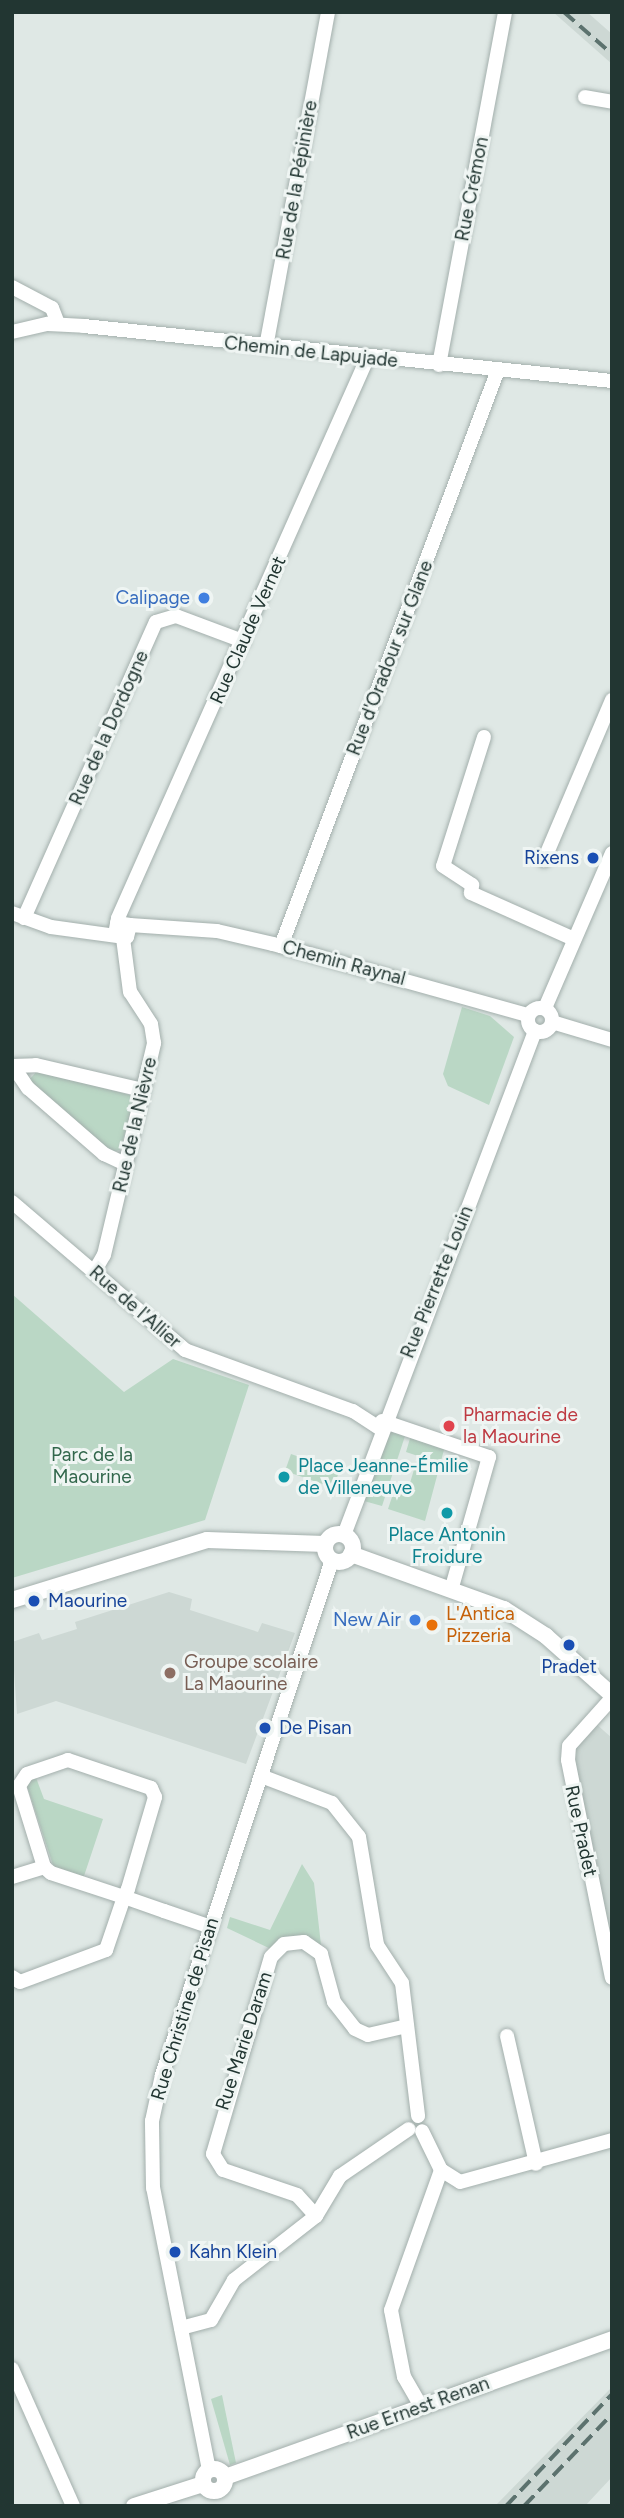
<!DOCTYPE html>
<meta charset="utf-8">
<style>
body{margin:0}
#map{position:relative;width:624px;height:2518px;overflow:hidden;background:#dfe8e5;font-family:Figtree,sans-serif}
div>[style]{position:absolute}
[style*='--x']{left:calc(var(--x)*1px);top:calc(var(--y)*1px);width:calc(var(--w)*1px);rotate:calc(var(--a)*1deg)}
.built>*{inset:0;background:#cdd8d4}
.green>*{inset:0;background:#bad7c5}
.roads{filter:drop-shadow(0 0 2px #a3afac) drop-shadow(0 0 2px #a3afac)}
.minor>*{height:14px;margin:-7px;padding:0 7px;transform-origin:7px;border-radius:7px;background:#fff}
.minor>.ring{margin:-7px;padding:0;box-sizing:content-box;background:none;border:14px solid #fff;border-radius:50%}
.tertiary>*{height:16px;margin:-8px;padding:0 8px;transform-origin:8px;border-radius:8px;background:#fff}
.tertiary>.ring{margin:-8px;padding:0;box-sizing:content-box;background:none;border:16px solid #fff;border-radius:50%}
.rail>*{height:3.5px;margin-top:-1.75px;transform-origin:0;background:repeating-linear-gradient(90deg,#5c726e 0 14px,transparent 0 21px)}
.dots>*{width:19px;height:19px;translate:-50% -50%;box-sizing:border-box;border:4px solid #eff5f3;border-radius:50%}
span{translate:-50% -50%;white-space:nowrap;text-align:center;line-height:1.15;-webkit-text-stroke:6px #eff5f3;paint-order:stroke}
.street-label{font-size:19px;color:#223632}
.shop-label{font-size:19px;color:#366cbe}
.right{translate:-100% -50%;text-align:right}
.transit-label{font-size:19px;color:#164399}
.left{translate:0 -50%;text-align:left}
.health-label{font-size:19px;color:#be3a42}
.park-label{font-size:19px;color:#32674c}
.culture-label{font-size:19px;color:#0d838f}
.food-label{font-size:19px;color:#c56008}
.education-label{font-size:19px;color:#785e54}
.frame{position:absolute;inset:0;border:14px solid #223632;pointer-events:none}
</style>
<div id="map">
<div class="built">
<i style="clip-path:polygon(553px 12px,587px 12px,612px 34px,612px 64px)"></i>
<i style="clip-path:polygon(169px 1592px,192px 1599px,190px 1610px,258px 1632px,262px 1623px,295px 1633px,246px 1764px,56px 1701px,17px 1714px,12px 1642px,39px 1633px,42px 1640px,77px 1629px,75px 1622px)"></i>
<i style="clip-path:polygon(595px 1723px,612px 1738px,612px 1954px,573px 1749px)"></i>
<i style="clip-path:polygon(612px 2387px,612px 2477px,585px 2506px,495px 2506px)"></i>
</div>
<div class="green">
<i style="clip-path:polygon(462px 1007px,490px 1016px,514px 1037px,489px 1105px,448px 1086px,443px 1074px)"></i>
<i style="clip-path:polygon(37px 1071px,130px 1095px,133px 1106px,120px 1150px,111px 1152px,29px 1080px)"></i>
<i style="clip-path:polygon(12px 1294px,124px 1392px,173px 1359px,249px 1385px,205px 1520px,12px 1578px)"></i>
<i style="clip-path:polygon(388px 1427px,406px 1433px,382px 1506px,364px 1501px)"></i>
<i style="clip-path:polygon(411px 1435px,445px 1446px,425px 1521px,388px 1509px,395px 1488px,410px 1483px,418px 1456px,406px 1452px)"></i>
<i style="clip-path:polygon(291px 1454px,339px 1471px,334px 1488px,285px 1471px)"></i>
<i style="clip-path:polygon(35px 1775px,44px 1799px,103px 1819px,83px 1879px,54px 1868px,25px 1780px)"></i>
<i style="clip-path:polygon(302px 1864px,314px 1883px,321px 1945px,273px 1950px,227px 1928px,230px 1917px,270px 1930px)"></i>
<i style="clip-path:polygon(222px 2395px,236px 2463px,230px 2465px,211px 2399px)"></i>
</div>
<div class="roads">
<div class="minor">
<i style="--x:585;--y:97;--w:27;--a:10"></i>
<i style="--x:12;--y:287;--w:45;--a:27.7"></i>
<i style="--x:52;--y:308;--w:17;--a:69"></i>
<i style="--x:12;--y:332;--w:37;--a:-13"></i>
<i style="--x:48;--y:324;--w:36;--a:3"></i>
<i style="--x:84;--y:326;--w:531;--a:5.95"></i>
<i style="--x:266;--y:347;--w:341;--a:-79.5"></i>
<i style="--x:439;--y:365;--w:359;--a:-79.4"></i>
<i style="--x:484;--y:737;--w:135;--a:107.6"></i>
<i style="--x:443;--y:866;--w:35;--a:33"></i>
<i style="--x:472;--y:885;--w:8;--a:97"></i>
<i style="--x:471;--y:893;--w:113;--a:24.1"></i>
<i style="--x:544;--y:860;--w:174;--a:-67"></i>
<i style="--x:12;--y:913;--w:41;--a:19.7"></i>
<i style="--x:51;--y:927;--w:67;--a:7.8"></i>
<i style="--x:24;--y:918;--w:324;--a:-66"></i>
<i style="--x:156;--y:622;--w:21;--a:-17"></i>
<i style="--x:176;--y:616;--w:72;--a:20.5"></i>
<i style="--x:117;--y:923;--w:13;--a:9"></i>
<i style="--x:130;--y:925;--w:12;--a:104"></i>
<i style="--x:127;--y:937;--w:12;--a:-166"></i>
<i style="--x:115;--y:934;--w:16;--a:-79"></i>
<i style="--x:118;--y:918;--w:612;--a:-65.99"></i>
<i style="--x:130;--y:925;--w:87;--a:3.9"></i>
<i style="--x:217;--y:931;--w:57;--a:13.1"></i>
<i style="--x:273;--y:944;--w:265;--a:15.6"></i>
<i style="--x:281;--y:946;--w:616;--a:-69.36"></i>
<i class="ring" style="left:528px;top:1008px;width:10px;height:10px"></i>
<i style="--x:545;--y:1008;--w:169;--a:-66.6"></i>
<i style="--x:552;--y:1022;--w:63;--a:16.7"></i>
<i style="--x:12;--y:1066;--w:24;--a:-2"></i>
<i style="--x:36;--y:1065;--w:110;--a:13.2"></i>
<i style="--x:13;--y:1066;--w:27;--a:56"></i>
<i style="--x:28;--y:1088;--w:101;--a:41"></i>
<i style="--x:104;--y:1154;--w:23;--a:25"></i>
<i style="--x:12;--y:1202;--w:228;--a:40.5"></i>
<i style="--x:185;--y:1350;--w:179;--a:20"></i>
<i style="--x:353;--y:1411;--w:31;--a:33"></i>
<i style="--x:94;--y:1272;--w:20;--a:-60"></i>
<i style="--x:104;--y:1255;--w:218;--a:-76.7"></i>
<i style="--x:154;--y:1043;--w:19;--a:-99"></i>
<i style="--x:151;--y:1024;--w:38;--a:-123"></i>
<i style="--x:130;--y:992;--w:54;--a:-97.4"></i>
<i style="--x:382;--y:1421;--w:113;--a:18.6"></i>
<i style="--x:489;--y:1457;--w:135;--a:105.9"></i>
<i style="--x:344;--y:1535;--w:539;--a:-69.24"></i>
<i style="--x:612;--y:1698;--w:64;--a:131.9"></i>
<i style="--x:569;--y:1746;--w:14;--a:94"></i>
<i style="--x:568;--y:1760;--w:222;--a:78.6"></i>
<i style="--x:261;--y:1776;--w:76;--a:20.8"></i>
<i style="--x:332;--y:1803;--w:43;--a:51.5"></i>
<i style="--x:359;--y:1837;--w:109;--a:80.5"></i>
<i style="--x:377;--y:1945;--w:45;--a:56.7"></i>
<i style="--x:402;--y:1983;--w:134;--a:83.1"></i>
<i style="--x:12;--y:1877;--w:34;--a:-17"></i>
<i style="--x:12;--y:1977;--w:9;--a:32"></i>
<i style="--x:20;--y:1982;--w:92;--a:-20.4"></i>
<i style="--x:106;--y:1950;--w:56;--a:-71.2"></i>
<i style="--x:124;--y:1897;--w:9;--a:-63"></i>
<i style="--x:128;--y:1889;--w:96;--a:-73.6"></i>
<i style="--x:155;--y:1797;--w:10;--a:-114"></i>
<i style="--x:151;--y:1788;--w:88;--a:-161.4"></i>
<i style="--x:68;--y:1760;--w:43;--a:161.1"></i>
<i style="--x:27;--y:1774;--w:14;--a:124"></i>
<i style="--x:19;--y:1786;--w:85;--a:72.8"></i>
<i style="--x:44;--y:1867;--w:9;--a:41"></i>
<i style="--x:51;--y:1873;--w:77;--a:18.2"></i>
<i style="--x:124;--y:1897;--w:42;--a:19.3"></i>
<i style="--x:164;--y:1911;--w:50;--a:18.8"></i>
<i style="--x:507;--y:2036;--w:131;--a:77.2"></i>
<i style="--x:441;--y:2170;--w:22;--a:32"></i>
<i style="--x:460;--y:2182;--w:158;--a:-15.4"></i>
<i style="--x:316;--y:2216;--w:28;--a:-132"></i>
<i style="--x:297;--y:2195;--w:78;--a:-161.3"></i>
<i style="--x:223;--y:2170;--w:19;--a:-122"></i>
<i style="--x:213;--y:2154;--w:205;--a:-73.6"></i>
<i style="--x:271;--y:1957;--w:18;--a:-45"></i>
<i style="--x:284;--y:1944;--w:20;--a:-6"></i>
<i style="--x:304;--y:1942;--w:21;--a:35"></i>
<i style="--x:321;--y:1954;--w:50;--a:74.8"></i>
<i style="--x:334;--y:2002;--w:34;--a:52"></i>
<i style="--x:355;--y:2029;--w:14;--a:25"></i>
<i style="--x:368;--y:2035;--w:40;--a:-13"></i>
<i style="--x:181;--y:2328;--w:31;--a:-15"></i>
<i style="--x:211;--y:2320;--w:46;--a:-60.1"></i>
<i style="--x:234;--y:2280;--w:104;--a:-38"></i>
<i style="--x:316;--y:2216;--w:47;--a:-59"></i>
<i style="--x:340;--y:2176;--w:83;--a:-34.3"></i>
<i style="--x:12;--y:2369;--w:150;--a:66"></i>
<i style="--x:422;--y:2408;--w:36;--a:-120"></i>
<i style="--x:404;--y:2377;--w:68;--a:-101"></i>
<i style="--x:391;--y:2310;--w:149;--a:-70.3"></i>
<i style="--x:441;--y:2170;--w:43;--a:-116"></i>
<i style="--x:209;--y:2470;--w:288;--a:-101.2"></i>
<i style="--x:153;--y:2188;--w:67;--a:-90.9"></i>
<i style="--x:152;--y:2121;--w:47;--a:-77.7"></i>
<i style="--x:162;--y:2075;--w:542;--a:-71.73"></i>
</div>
<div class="tertiary">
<i class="ring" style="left:325px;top:1534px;width:12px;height:12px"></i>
<i style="--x:351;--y:1554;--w:163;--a:19.8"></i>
<i style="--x:504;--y:1609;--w:50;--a:32.7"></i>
<i style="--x:546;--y:1636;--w:89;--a:41.8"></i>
<i style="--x:12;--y:1600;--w:204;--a:-17.1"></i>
<i style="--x:207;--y:1540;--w:118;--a:1.9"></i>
<i class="ring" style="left:203px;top:2469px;width:6px;height:6px"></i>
<i style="--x:225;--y:2477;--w:411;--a:-19.6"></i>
<i style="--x:134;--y:2506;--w:72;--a:-17.7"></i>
</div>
</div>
<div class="rail">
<i style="--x:564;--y:12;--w:64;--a:41.2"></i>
<i style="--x:506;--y:2506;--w:154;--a:-46.6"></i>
<i style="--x:524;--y:2506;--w:127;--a:-46.3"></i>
</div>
<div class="dots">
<i style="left:204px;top:598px;background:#3f7fe0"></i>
<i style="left:593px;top:858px;background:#1a4fb4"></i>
<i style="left:449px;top:1426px;background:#e0444e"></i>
<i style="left:284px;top:1477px;background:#0f9aa8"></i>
<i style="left:447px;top:1513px;background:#0f9aa8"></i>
<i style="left:34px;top:1601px;background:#1a4fb4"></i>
<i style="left:415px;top:1620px;background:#3f7fe0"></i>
<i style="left:432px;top:1625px;background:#e8710a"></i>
<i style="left:569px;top:1645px;background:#1a4fb4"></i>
<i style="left:170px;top:1673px;background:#8d6e63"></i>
<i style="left:265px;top:1728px;background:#1a4fb4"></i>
<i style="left:175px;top:2252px;background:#1a4fb4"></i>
</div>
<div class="street-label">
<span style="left:297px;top:180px;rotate:-80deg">Rue de la Pépinière</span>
<span style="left:472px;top:189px;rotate:-79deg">Rue Crémon</span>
<span style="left:311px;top:352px;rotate:6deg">Chemin de Lapujade</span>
<span style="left:248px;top:630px;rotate:-66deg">Rue Claude Vernet</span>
<span style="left:390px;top:658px;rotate:-69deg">Rue d'Oradour sur Glane</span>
<span style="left:109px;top:728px;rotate:-66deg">Rue de la Dordogne</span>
<span style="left:344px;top:963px;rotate:15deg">Chemin Raynal</span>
<span style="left:135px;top:1125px;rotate:-77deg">Rue de la Nièvre</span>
<span style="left:437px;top:1282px;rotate:-68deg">Rue Pierrette Louin</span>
<span style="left:135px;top:1307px;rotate:41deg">Rue de l'Allier</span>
<span style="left:581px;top:1831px;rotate:78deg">Rue Pradet</span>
<span style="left:185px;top:2009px;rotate:-73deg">Rue Christine de Pisan</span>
<span style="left:244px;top:2041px;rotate:-72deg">Rue Marie Daram</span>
<span style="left:418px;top:2408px;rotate:-20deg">Rue Ernest Renan</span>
</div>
<div class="shop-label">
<span class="right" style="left:190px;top:598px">Calipage</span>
<span class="right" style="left:401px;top:1620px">New Air</span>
</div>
<div class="transit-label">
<span class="right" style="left:579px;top:858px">Rixens</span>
<span class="left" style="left:48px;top:1601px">Maourine</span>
<span style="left:569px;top:1667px">Pradet</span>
<span class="left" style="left:279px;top:1728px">De Pisan</span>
<span class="left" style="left:189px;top:2252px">Kahn Klein</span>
</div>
<div class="health-label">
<span class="left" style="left:463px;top:1426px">Pharmacie de<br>la Maourine</span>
</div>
<div class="park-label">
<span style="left:92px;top:1466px">Parc de la<br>Maourine</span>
</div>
<div class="culture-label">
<span class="left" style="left:298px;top:1477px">Place Jeanne-Émilie<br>de Villeneuve</span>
<span style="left:447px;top:1546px">Place Antonin<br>Froidure</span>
</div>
<div class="food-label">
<span class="left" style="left:446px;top:1625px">L'Antica<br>Pizzeria</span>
</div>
<div class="education-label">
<span class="left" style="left:184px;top:1673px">Groupe scolaire<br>La Maourine</span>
</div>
<div class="frame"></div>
</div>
